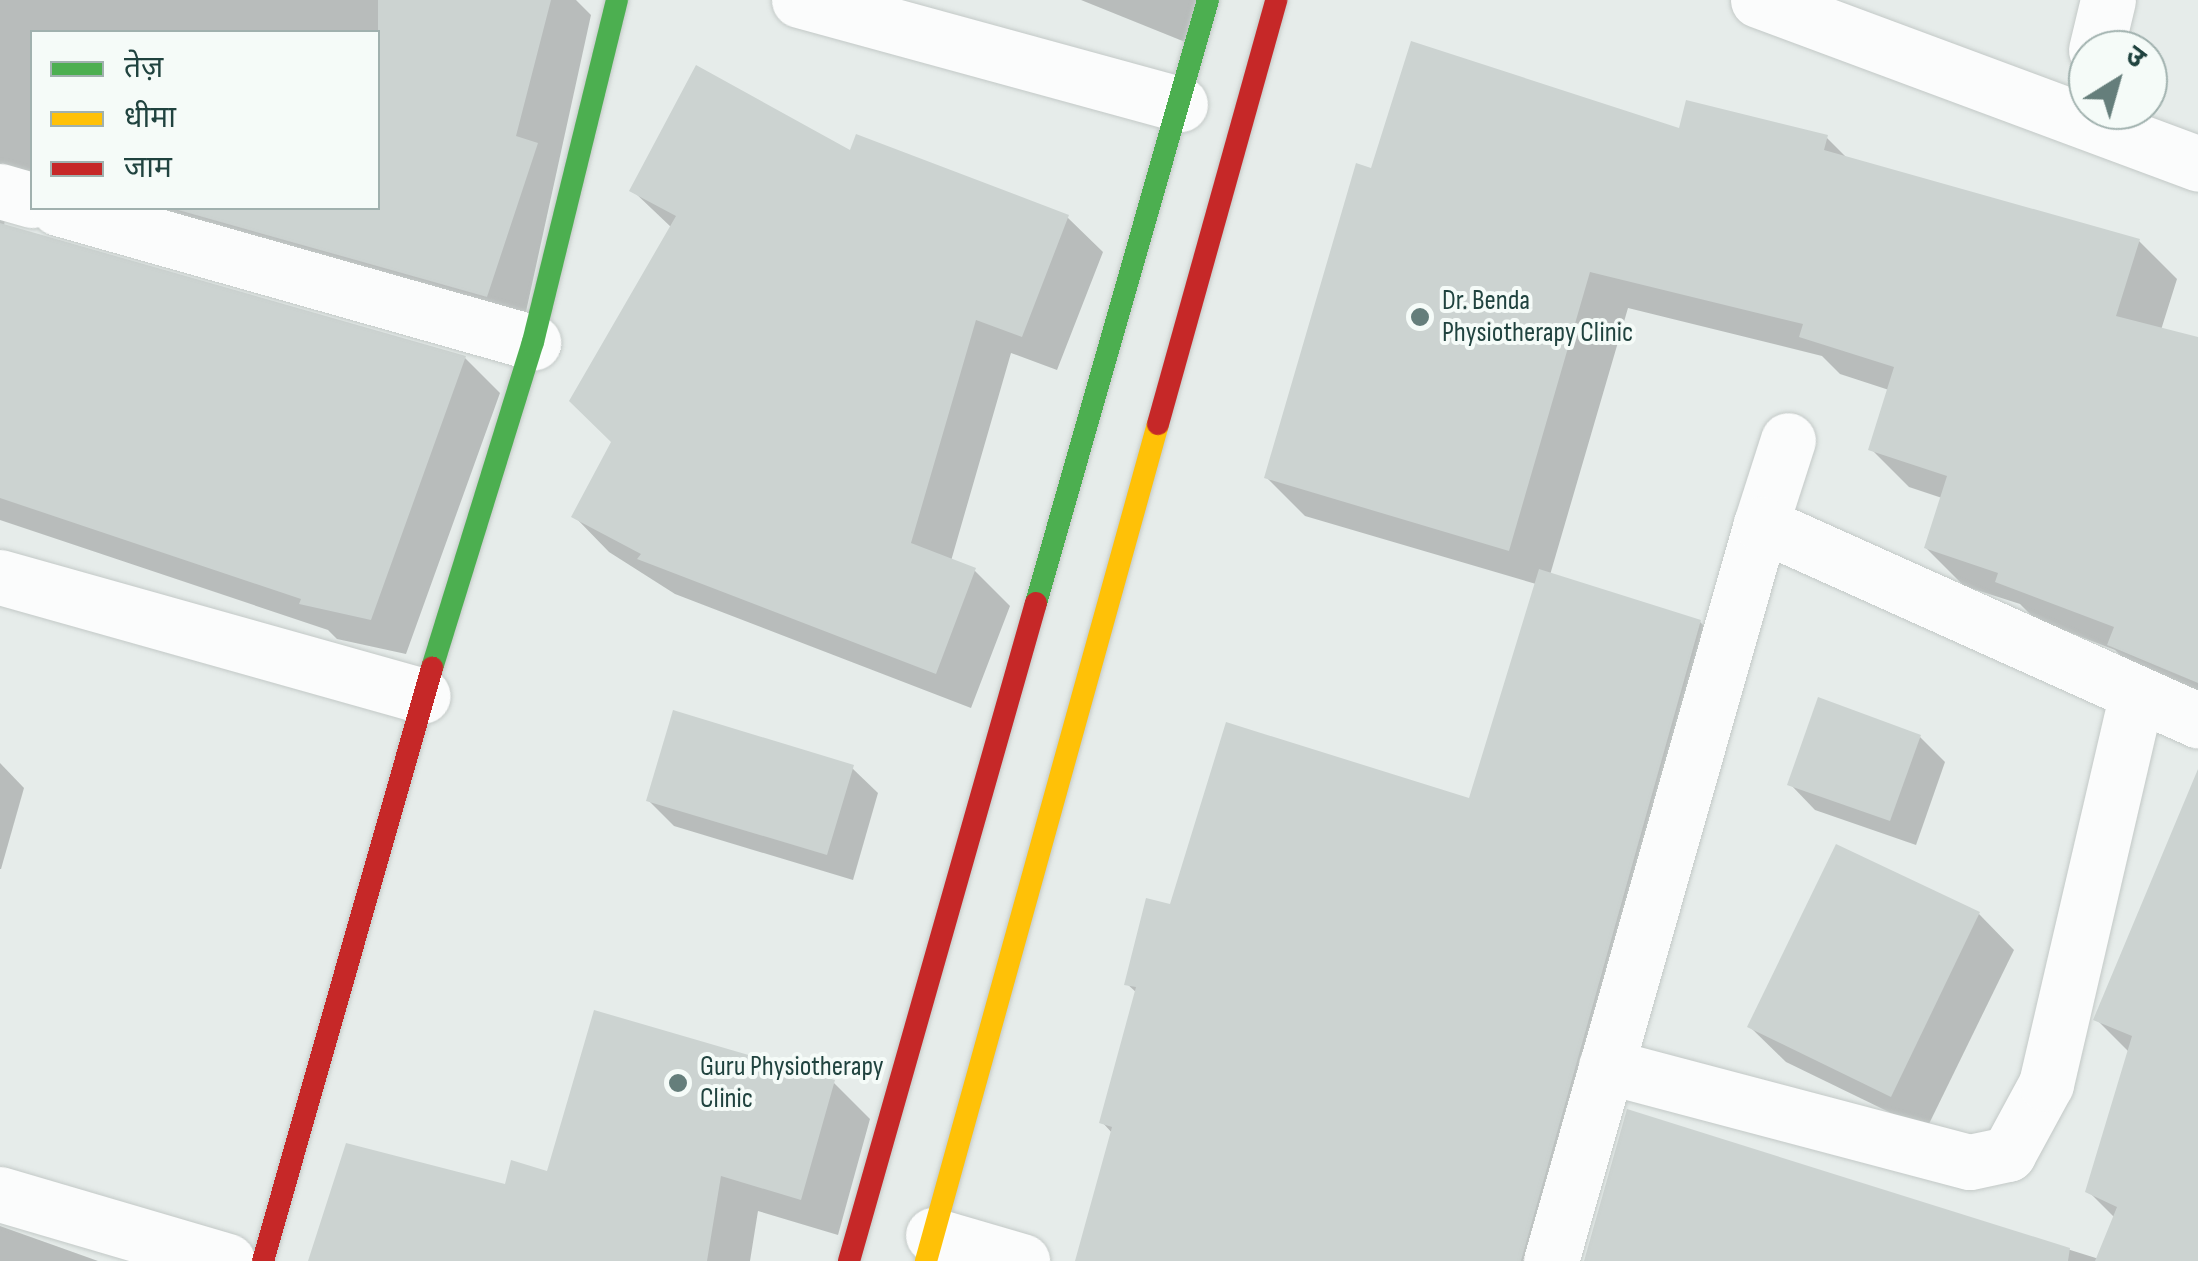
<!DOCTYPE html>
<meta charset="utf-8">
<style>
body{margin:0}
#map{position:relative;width:2198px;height:1261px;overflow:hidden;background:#e6ecea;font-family:"Sofia Sans Condensed","Noto Sans Devanagari",sans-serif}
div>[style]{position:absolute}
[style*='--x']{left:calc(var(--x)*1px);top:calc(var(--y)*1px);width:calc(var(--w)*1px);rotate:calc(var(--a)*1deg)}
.shadow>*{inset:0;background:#0003}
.building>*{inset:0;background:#ccd3d1}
.roads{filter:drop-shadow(0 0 2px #c3c9c7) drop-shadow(0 0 2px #c3c9c7)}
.street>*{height:55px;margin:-27.5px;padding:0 27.5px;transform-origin:27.5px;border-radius:27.5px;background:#fbfcfc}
.fast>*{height:22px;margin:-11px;padding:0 11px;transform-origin:11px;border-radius:11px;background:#4caf50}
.slow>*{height:22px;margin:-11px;padding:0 11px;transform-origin:11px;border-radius:11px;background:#ffc107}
.jam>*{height:22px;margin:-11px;padding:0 11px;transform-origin:11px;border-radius:11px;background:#c62828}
.dots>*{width:28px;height:28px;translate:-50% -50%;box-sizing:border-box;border:5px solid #f5fbf8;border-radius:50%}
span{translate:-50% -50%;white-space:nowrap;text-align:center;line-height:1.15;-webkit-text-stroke:8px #f5fbf8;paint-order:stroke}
.poi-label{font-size:28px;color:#20433f}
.left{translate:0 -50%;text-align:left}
.legend{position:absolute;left:30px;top:30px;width:350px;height:180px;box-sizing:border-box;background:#f5fbf8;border:2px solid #a0b1ae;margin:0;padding:12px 18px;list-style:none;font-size:30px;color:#20433f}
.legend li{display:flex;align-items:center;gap:20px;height:50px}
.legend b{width:50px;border:2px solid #a0b1ae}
.north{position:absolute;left:2068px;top:30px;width:100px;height:100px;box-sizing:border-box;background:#f5fbf8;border:2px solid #a0b1ae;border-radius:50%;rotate:37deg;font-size:28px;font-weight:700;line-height:40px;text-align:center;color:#20433f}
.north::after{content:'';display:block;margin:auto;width:35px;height:45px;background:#657e7b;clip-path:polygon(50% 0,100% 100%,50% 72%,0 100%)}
</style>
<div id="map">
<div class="shadow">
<i style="clip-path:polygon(0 0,576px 0,591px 15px,522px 330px,89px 208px,378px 208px,378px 32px,32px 32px,32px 195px,5px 217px,4px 227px,465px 358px,500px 393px,406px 654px,337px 639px,328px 630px,0 520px)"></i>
<i style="clip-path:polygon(1081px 0,1219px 0,1200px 48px)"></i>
<i style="clip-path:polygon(1681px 132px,1827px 138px,1848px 159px,2139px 241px,2177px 279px,2161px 330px,2198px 340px,2198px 705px,2147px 682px,2115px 650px,2035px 619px,2020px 604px,1964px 586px,1926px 548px,1942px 498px,1909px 487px,1871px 449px,1889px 390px,1840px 374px,1822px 356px,1628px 308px,1550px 575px,1700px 622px,1738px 659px,1566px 1261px,1084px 1261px,1113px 1134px,1102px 1122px,1137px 993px,1127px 984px,1470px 801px,1536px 584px,1305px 516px,1267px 478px,1373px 171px)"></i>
<i style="clip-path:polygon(852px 153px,1067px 217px,1103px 252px,1057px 370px,1011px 353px,951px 561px,975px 571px,1010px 606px,971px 708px,675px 594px,609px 552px,574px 516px,614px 442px,672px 228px,632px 190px)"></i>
<i style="clip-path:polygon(1920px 737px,1945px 762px,1916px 845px,1815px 810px,1790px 784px)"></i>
<i style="clip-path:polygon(0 763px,24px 788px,1px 869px,0 869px)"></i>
<i style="clip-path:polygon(852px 768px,878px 793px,853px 880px,674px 826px,649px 801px)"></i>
<i style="clip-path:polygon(2198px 829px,2198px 1261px,1586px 1261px,1629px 1112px,2099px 1259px,2115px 1218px,2088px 1191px,2129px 1052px,2096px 1019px)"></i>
<i style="clip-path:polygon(1979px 914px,2014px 950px,1926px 1130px,1786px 1062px,1750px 1027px)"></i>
<i style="clip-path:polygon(833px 1082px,870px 1119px,838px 1235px,758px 1211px,750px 1261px,309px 1261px,507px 1187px)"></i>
<i style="clip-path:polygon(0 1226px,98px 1261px,0 1261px)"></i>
</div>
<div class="building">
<i style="clip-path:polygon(378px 0,551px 0,516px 136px,538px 143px,487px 297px,171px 208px,378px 208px)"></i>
<i style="clip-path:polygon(1411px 41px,1679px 128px,1686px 100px,1828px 135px,1824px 150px,2140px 239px,2116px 316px,2198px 337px,2198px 683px,2107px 645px,2114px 627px,1995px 582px,1998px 573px,1924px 548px,1947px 476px,1868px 450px,1894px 367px,1799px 337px,1803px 324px,1590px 272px,1509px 551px,1264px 478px,1356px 163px,1371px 168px)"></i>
<i style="clip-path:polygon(696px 65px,850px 150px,856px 134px,1069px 215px,1022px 337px,976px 320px,911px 543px,976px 568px,936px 674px,637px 559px,641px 554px,571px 517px,611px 442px,569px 401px,676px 216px,629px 191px)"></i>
<i style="clip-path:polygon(0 223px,466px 356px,371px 620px,299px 604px,301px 599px,0 498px)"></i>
<i style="clip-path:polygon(1539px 569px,1701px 620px,1521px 1261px,1075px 1261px,1112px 1127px,1099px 1123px,1136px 987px,1124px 985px,1146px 898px,1170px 904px,1226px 722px,1469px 798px)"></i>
<i style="clip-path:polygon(1818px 697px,1921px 735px,1890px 821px,1787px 785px)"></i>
<i style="clip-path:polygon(673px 710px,854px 765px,827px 855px,646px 801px)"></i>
<i style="clip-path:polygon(2198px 769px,2198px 1261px,2095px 1261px,2117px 1207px,2085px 1192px,2132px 1036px,2093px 1020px)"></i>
<i style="clip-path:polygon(1836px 844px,1980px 912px,1891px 1097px,1747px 1027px)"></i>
<i style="clip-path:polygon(594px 1010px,835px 1080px,801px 1200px,721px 1176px,707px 1261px,308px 1261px,346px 1143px,505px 1184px,511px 1160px,547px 1171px)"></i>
<i style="clip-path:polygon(1627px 1109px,2070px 1248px,2068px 1261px,1584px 1261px)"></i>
</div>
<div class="roads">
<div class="street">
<i style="--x:799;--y:0;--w:395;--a:15.3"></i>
<i style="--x:1758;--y:0;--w:470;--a:20.4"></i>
<i style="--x:2096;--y:50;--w:51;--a:-76.5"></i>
<i style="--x:0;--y:191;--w:33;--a:16"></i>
<i style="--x:58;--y:208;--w:494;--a:15.8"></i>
<i style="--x:1761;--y:524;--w:88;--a:-72.2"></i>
<i style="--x:0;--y:577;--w:439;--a:15.7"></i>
<i style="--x:1606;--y:1066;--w:376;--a:14.8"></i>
<i style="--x:1970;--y:1162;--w:39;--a:-12"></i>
<i style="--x:2008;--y:1154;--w:80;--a:-61.5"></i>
<i style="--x:2046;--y:1084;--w:401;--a:-76.9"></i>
<i style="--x:0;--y:1194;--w:237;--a:16.4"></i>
<i style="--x:933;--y:1235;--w:93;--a:16.3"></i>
<i style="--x:1551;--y:1261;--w:766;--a:-74.1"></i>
<i style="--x:1761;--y:524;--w:479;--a:24.2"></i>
</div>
<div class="fast">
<i style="--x:1036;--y:603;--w:627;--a:-74.08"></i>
<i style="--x:432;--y:668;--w:341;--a:-72.8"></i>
<i style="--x:533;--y:342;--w:352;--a:-76.2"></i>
</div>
<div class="slow">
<i style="--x:926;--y:1261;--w:869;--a:-74.51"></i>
</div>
<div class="jam">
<i style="--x:1158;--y:424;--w:440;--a:-74.4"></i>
<i style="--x:263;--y:1261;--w:617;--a:-74.09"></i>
<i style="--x:849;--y:1261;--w:684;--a:-74.14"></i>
</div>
</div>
<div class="dots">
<i style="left:1420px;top:317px;background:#657e7b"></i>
<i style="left:678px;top:1083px;background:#657e7b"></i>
</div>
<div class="poi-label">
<span class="left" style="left:1442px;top:317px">Dr. Benda<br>Physiotherapy Clinic</span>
<span class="left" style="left:700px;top:1083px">Guru Physiotherapy<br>Clinic</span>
</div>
<ul class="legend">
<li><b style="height:12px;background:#4caf50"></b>तेज़</li>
<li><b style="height:12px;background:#ffc107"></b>धीमा</li>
<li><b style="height:12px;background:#c62828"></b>जाम</li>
</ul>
<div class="north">उ</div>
</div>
